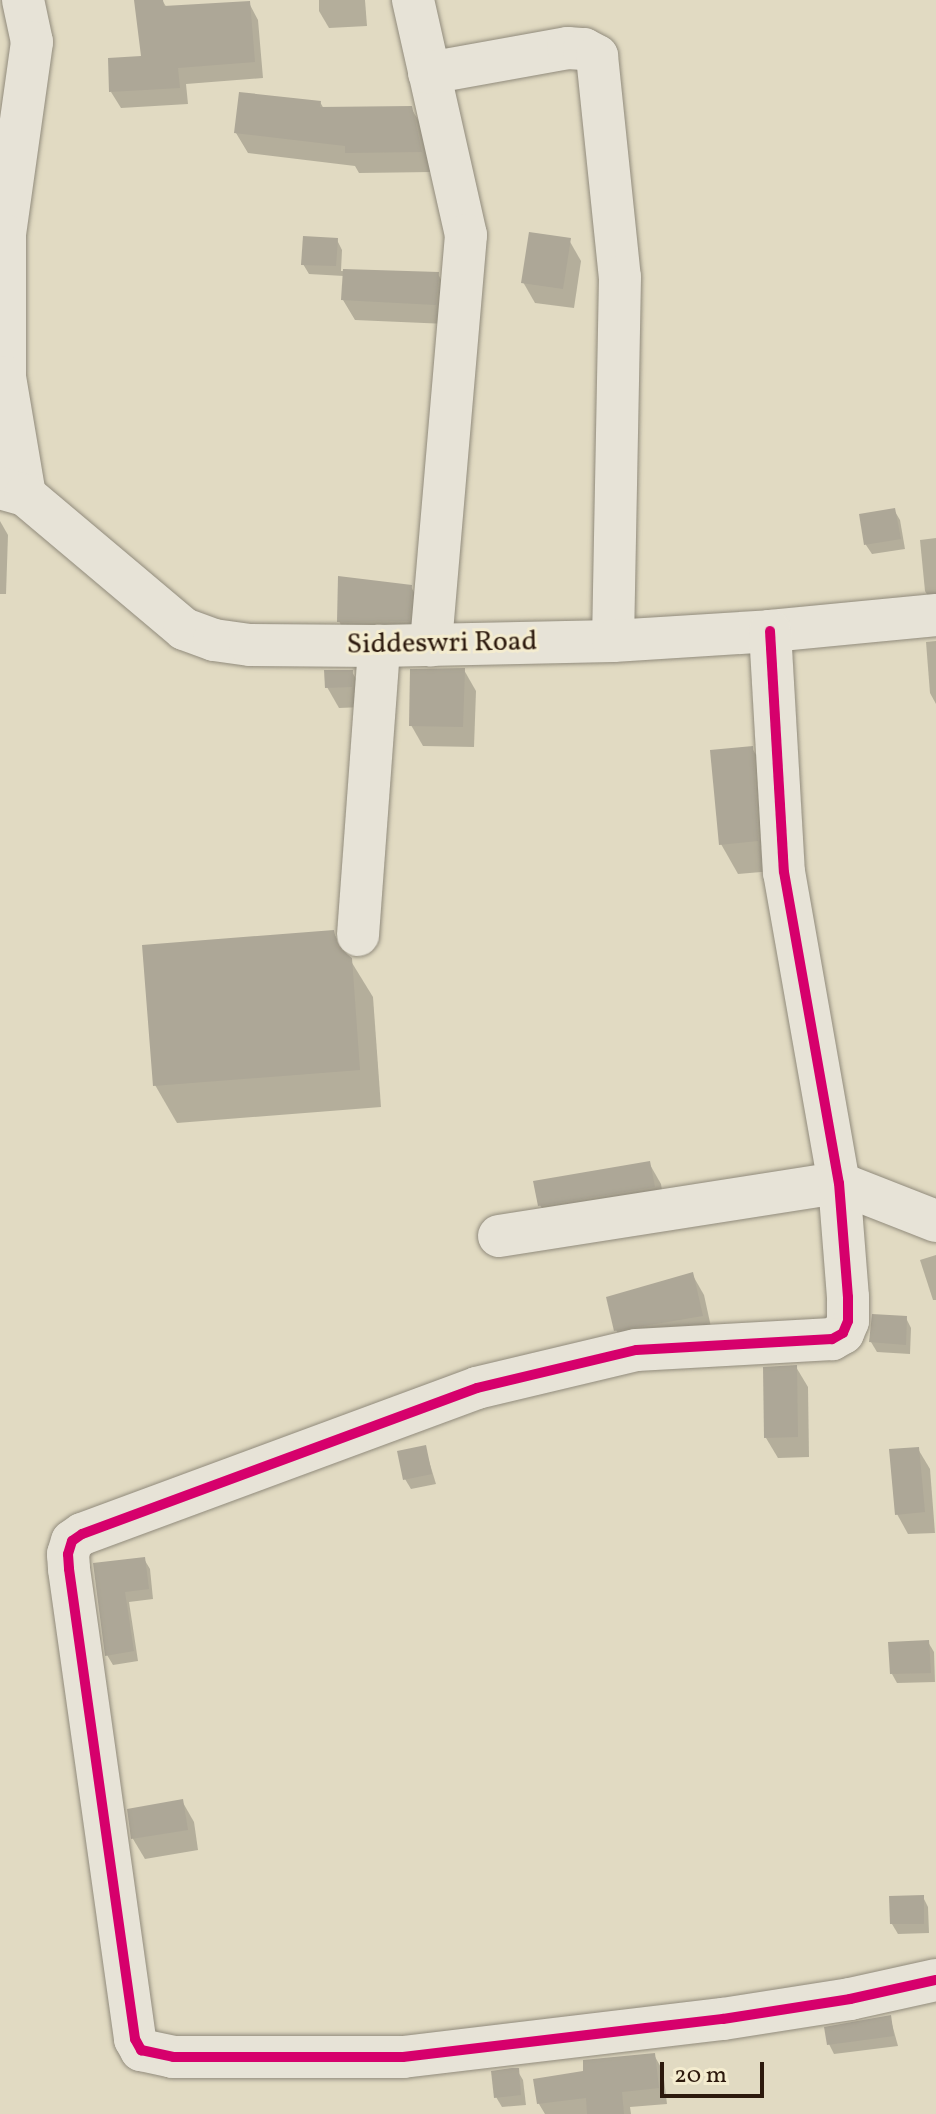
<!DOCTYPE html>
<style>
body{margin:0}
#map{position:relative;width:936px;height:2114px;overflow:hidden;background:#e1dac2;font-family:Vollkorn,serif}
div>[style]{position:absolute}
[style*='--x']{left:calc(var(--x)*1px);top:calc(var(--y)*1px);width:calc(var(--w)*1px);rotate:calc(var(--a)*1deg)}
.shadow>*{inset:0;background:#0003}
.building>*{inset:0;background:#ada797}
.roads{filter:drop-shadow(0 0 2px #918b7c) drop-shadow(0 0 2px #918b7c)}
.minor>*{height:42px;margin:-21px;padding:0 21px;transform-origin:21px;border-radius:21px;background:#e7e3d7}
.cycleway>*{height:10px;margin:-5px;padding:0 5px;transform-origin:5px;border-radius:5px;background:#d6006c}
span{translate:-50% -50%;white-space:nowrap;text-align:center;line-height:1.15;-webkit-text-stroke:6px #f4eccf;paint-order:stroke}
.street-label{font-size:28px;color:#2c190d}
.scale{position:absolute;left:660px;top:2062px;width:104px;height:36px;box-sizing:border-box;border:4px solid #2c190d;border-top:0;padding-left:10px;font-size:24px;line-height:28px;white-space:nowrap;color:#2c190d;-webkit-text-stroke:6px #f4eccf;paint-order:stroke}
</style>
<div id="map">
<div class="shadow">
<i style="clip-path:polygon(156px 0,162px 0,167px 8px,249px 3px,258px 20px,263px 78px,186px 84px,188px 104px,121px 108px,111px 92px,143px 58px)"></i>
<i style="clip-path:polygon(319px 0,365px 0,367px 26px,329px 28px,319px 11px)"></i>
<i style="clip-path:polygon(320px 102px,324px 109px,411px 108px,423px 128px,432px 172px,359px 173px,355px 166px,248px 153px,236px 133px)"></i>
<i style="clip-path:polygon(337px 240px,342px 250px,341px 271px,438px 274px,449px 295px,447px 324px,355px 320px,343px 300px,344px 276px,309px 274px,303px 264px)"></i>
<i style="clip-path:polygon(569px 240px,581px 261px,574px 308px,535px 303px,523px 282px)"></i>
<i style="clip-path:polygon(894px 510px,900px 520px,905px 549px,872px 554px,866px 545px,861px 516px)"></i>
<i style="clip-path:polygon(0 521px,8px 535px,6px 594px,0 594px)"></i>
<i style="clip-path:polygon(936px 538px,936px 610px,925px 591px,920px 540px)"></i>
<i style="clip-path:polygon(411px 587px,417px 597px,414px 631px,344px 631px,339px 621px)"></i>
<i style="clip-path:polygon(936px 641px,936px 704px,930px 693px,926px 642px)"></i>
<i style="clip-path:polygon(464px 670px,476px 691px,474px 747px,423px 746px,411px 725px)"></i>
<i style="clip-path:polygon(352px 672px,364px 692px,363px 707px,339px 708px,327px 687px)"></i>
<i style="clip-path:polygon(752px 748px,769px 777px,774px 871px,738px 874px,721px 844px)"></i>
<i style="clip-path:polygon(333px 932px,373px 997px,381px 1107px,177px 1123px,155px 1085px)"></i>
<i style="clip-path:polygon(649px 1163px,661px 1184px,665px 1208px,552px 1225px,540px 1205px)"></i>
<i style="clip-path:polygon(936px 1255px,936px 1300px,933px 1300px,920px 1260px)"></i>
<i style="clip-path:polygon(692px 1274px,704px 1295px,713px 1336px,628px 1350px,616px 1330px)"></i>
<i style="clip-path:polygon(906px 1318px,911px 1328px,910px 1354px,877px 1352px,871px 1342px)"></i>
<i style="clip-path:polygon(796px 1367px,808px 1387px,809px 1457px,778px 1458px,766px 1438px)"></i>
<i style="clip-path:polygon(425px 1448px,436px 1484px,411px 1489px,405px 1479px)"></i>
<i style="clip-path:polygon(918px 1449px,930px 1469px,935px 1533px,908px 1534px,897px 1514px)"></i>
<i style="clip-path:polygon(144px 1559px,150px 1569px,153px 1599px,129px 1602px,138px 1661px,113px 1665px,107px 1655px,95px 1565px)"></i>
<i style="clip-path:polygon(928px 1642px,934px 1652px,935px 1682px,897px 1683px,892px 1674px)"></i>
<i style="clip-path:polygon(182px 1801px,194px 1822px,198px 1850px,145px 1859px,133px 1839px,129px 1811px)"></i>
<i style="clip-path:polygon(923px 1897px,928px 1907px,929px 1933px,898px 1934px,892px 1924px)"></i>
<i style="clip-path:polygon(890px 2017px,898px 2046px,834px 2054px,829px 2044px)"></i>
<i style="clip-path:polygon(654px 2055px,663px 2071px,667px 2104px,630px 2107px,631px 2114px,545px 2114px,539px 2104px,535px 2080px,586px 2073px)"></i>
<i style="clip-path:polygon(517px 2070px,523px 2080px,526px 2105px,502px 2107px,496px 2097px)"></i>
</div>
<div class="building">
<i style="clip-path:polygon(134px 0,163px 0,164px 6px,250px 1px,255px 62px,178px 68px,180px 88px,109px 92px,108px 58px,141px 56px)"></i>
<i style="clip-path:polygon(239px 92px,321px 101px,320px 107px,412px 106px,422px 152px,345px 153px,345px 146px,234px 133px)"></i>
<i style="clip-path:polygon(529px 232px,571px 238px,563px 289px,521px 283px)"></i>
<i style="clip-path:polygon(303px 236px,338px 238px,336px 266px,301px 265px)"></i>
<i style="clip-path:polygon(343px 269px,439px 272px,436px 305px,341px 300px)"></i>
<i style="clip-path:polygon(895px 508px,901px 539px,864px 545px,859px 514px)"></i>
<i style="clip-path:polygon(338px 576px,412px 585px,409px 621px,337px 622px)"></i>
<i style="clip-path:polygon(465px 668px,463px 727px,409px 726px,410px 669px)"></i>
<i style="clip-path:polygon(324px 670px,353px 670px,352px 687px,325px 688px)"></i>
<i style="clip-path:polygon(753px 746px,758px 841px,719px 845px,710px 750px)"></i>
<i style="clip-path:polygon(334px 930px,337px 946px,352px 958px,360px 1070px,153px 1086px,142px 945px)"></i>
<i style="clip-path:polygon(650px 1161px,655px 1187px,538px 1206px,533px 1181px)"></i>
<i style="clip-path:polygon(693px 1272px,703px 1316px,614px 1331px,606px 1297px)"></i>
<i style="clip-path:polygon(872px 1314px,907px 1316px,906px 1345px,869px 1342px)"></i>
<i style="clip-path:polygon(797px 1365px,798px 1437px,764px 1438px,763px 1367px)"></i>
<i style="clip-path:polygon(426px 1445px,432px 1474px,403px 1480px,397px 1451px)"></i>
<i style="clip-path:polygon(919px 1447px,925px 1512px,895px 1515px,889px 1449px)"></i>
<i style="clip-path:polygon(145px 1557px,149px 1589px,125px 1592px,134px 1651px,105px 1656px,93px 1563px)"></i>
<i style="clip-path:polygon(929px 1640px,931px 1673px,890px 1674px,888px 1642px)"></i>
<i style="clip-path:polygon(183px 1799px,188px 1830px,131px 1839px,127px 1809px)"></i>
<i style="clip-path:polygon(924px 1895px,924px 1924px,890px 1924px,889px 1896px)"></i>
<i style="clip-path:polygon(891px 2015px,894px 2036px,827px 2045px,824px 2027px)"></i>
<i style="clip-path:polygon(655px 2053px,659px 2088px,622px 2092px,624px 2114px,587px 2114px,586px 2098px,537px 2104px,533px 2079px,583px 2071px,583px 2060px)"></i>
<i style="clip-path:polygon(512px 2068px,519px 2068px,521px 2095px,494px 2098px,491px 2071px)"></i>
</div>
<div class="roads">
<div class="minor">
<i style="--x:23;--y:0;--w:43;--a:77.9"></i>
<i style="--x:32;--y:42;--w:195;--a:98"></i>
<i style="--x:5;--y:235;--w:142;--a:90"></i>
<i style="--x:5;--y:377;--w:120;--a:80.4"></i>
<i style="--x:413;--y:0;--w:241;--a:77.3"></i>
<i style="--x:466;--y:235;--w:412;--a:94.9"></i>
<i style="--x:429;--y:73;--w:141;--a:-10.2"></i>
<i style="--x:568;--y:48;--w:16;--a:4"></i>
<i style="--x:584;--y:49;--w:15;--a:28"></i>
<i style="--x:597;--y:56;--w:222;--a:84.1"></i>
<i style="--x:620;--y:277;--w:364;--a:91.1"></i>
<i style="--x:0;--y:488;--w:26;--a:16"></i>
<i style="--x:25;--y:495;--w:208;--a:40.1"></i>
<i style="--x:184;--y:629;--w:32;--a:20"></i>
<i style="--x:214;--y:640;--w:36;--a:8"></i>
<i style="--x:250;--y:645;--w:129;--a:0.4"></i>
<i style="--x:379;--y:646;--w:234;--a:-1.2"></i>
<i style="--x:613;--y:641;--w:157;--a:-3.6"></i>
<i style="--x:770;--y:631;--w:167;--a:-5.5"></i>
<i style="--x:770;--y:631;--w:241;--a:86.7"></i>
<i style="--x:784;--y:872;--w:316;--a:80"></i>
<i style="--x:839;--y:1183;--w:114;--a:85.5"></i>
<i style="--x:848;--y:1297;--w:24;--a:90"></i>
<i style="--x:848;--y:1321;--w:13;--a:113"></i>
<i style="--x:843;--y:1333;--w:13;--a:151"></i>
<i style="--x:832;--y:1339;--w:196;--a:176.8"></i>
<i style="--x:636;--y:1350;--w:163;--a:166.6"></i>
<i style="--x:477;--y:1388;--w:421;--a:159.7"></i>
<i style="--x:82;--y:1534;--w:12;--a:145"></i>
<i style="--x:72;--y:1541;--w:14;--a:107"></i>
<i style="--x:68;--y:1554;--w:15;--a:86"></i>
<i style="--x:69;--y:1569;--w:475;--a:82"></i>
<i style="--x:135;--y:2039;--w:13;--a:61"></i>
<i style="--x:141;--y:2050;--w:33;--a:12"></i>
<i style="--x:173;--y:2057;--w:230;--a:0"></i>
<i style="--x:403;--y:2057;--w:322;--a:-6.8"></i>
<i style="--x:723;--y:2019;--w:129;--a:-8.9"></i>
<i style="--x:850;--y:1999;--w:88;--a:-12.5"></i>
<i style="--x:358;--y:935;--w:290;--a:-85.8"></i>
<i style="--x:499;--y:1236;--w:344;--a:-8.9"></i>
<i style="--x:839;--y:1183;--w:104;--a:21.4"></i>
</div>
</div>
<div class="cycleway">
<i style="--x:770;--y:631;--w:241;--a:86.7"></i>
<i style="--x:784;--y:872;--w:316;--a:80"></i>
<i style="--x:839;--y:1183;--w:114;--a:85.5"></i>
<i style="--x:848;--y:1297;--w:24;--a:90"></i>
<i style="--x:848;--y:1321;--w:13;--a:113"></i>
<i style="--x:843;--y:1333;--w:13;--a:151"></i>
<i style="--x:832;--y:1339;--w:196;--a:176.8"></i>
<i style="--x:636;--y:1350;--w:163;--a:166.6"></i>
<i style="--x:477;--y:1388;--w:421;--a:159.7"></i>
<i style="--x:82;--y:1534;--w:12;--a:145"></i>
<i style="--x:72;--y:1541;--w:14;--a:107"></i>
<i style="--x:68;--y:1554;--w:15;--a:86"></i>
<i style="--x:69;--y:1569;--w:475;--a:82"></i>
<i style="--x:135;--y:2039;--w:13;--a:61"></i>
<i style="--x:141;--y:2050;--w:33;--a:12"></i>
<i style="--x:173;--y:2057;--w:230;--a:0"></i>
<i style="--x:403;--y:2057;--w:322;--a:-6.8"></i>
<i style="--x:723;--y:2019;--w:129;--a:-8.9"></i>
<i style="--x:850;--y:1999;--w:88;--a:-12.5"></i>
</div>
<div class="street-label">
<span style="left:442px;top:644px;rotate:-1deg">Siddeswri Road</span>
</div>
<div class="scale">20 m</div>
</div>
